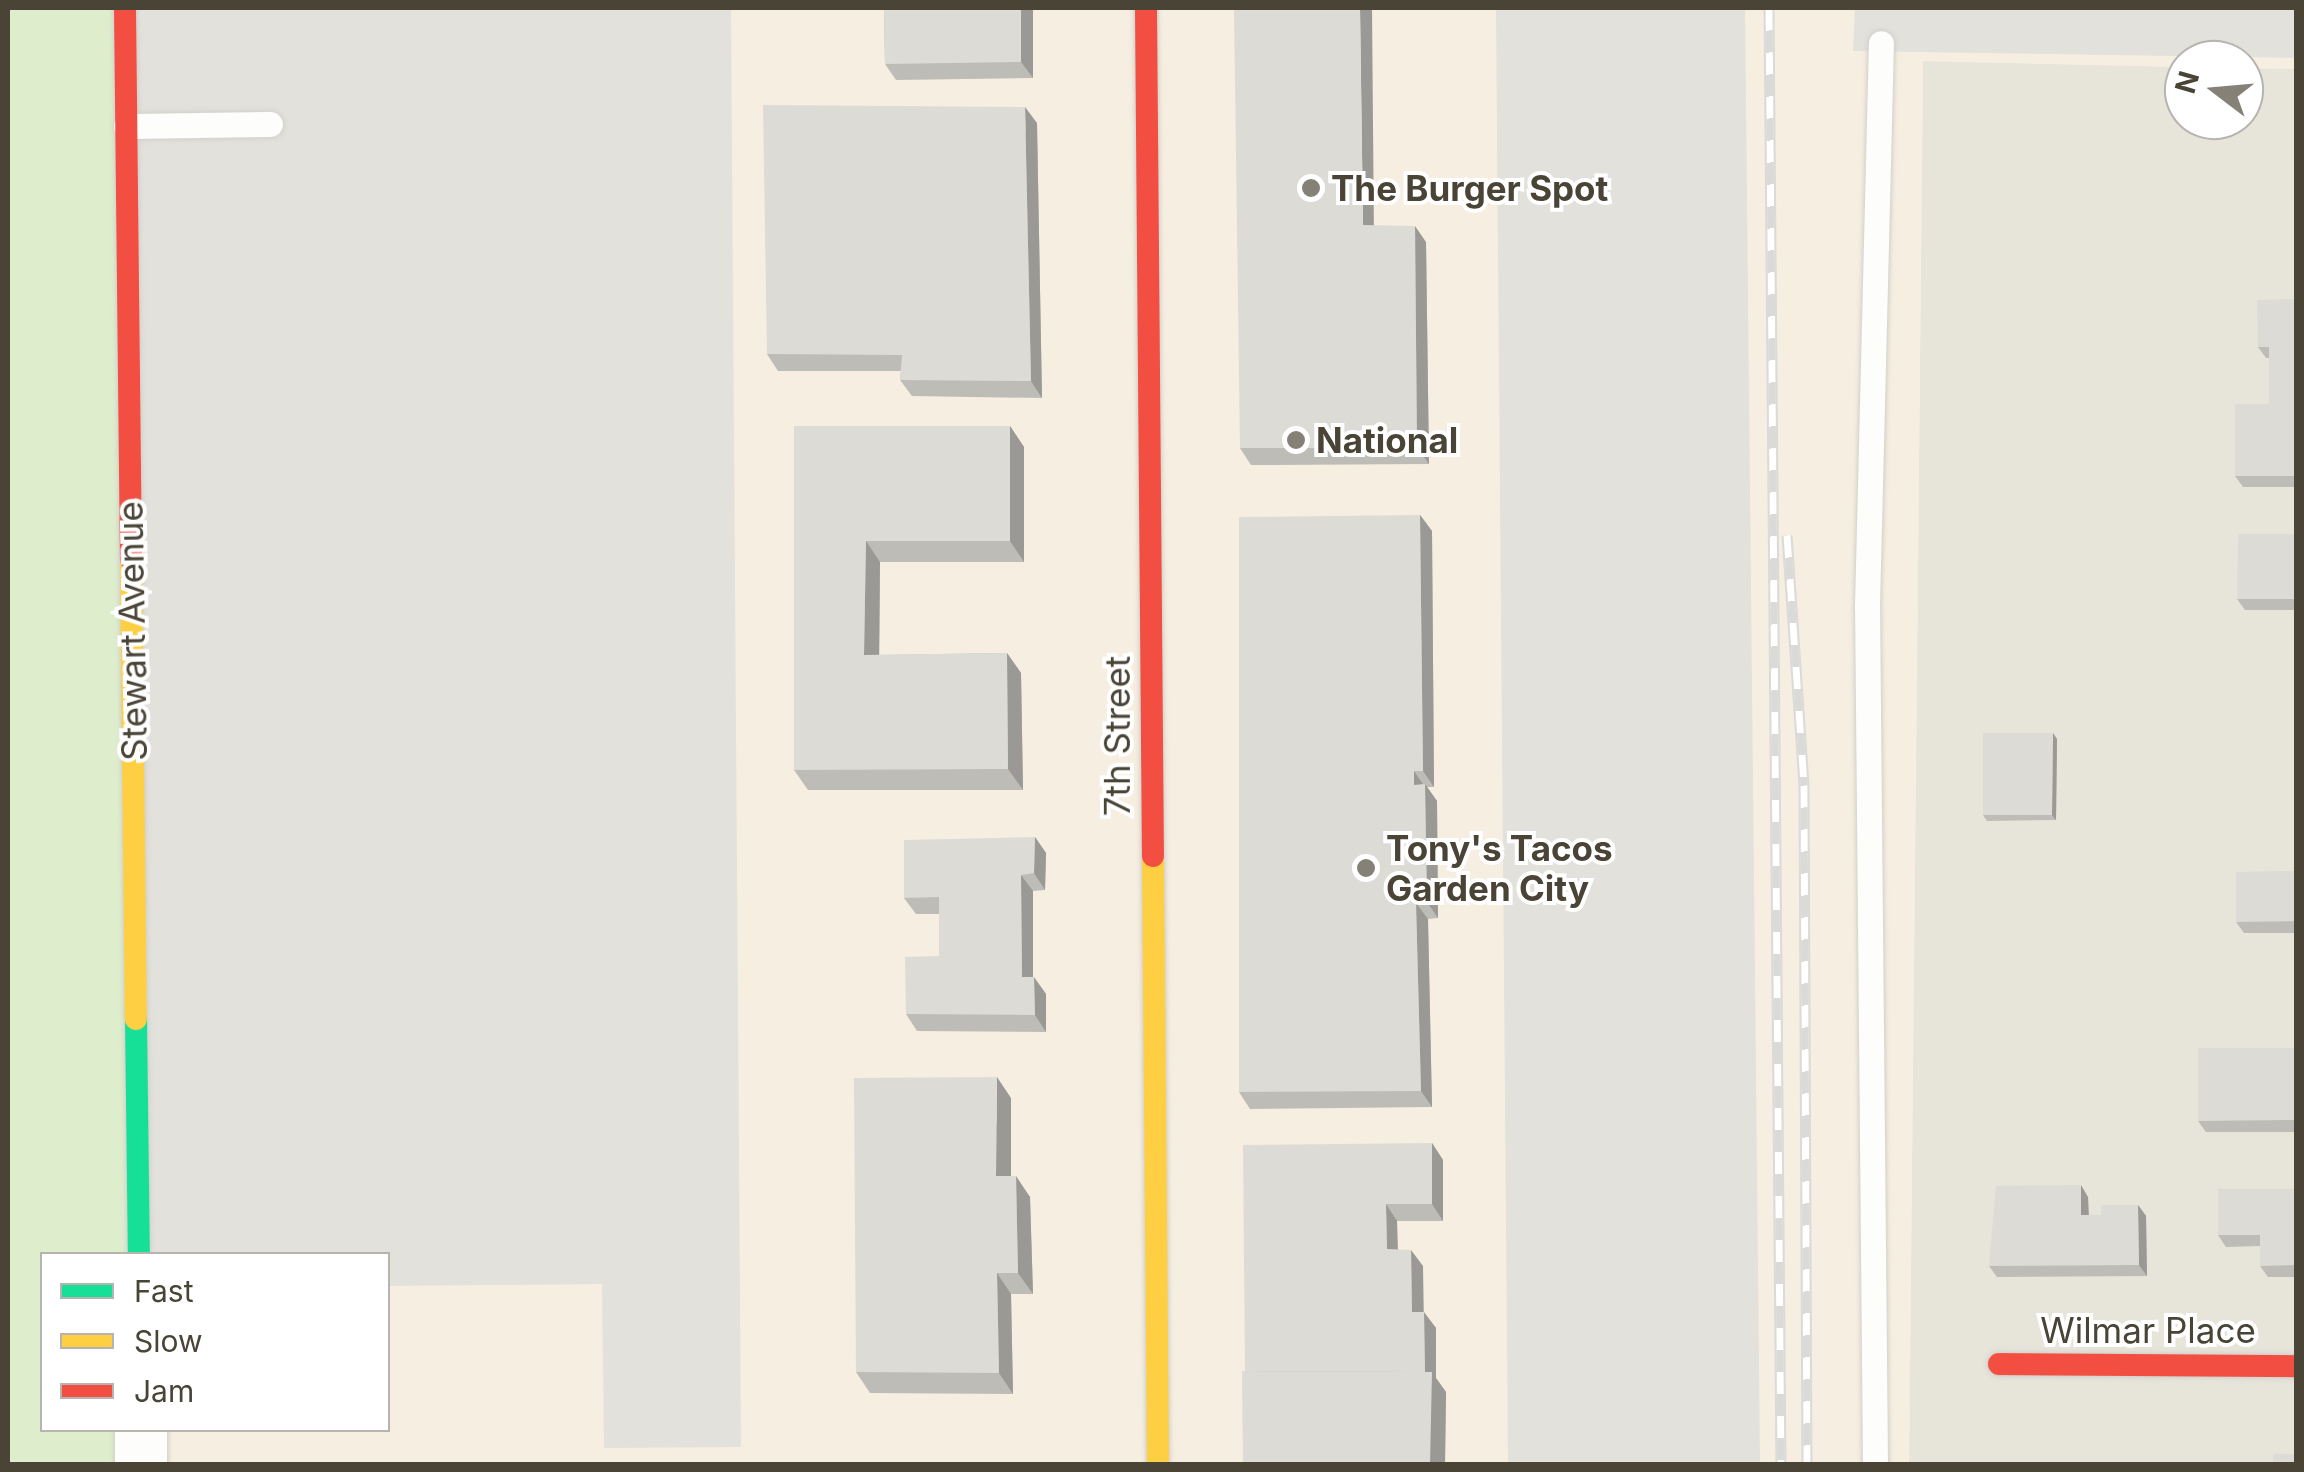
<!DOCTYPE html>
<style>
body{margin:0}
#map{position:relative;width:2304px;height:1472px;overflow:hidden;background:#f3f2ed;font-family:Inter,sans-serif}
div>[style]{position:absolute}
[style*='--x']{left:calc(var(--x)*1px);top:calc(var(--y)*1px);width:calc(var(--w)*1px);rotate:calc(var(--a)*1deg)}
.residential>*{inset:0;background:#e7e4da}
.commercial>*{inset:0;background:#f6eee0}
.green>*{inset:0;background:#deeecc}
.parking>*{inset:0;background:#e2e1dc}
.roads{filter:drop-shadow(0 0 2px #d1d0ca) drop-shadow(0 0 2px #d1d0ca)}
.lane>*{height:25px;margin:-12.5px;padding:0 12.5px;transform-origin:12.5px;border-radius:12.5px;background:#fdfdfc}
.street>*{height:52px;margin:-26px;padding:0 26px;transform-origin:26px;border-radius:26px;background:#fdfdfc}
.fast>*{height:22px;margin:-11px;padding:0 11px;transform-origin:11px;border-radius:11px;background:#16e098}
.slow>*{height:22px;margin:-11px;padding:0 11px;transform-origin:11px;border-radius:11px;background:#ffcf43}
.jam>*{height:22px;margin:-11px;padding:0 11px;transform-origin:11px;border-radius:11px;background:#f24e42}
.rail>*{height:11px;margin-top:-5.5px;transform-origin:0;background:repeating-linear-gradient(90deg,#fff 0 22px,#dadad9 0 44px);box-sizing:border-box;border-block:2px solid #dadad9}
.wall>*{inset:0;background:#bebcb7}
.shaded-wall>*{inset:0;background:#9b9995}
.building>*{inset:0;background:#dddbd5}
.dots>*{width:28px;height:28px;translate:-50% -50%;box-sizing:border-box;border:5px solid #fff;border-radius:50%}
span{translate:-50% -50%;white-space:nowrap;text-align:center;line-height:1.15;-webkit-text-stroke:8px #fff;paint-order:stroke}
.poi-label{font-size:35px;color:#4a4437;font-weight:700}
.left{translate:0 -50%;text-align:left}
.street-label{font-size:35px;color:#4a4437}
.frame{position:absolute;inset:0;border:10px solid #4a4437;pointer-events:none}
.legend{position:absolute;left:40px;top:1252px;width:350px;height:180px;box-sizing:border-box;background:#fff;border:2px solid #b7b4af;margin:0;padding:12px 18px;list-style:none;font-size:30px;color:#4a4437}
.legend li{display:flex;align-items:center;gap:20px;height:50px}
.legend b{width:50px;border:2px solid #b7b4af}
.north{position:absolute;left:2164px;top:40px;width:100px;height:100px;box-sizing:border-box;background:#fff;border:2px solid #b7b4af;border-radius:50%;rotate:286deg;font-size:28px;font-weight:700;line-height:40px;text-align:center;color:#4a4437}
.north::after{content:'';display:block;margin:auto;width:35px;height:45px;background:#858177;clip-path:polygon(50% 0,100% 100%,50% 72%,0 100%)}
</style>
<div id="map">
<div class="residential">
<i style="clip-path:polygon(1923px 61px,2184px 67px,2184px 120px,2244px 120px,2244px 68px,2296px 69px,2296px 1464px,1909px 1464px)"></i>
</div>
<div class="commercial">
<i style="clip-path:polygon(131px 8px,2296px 8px,2296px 69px,2244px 68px,2244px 60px,2184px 60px,2184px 67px,1923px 61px,1909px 1464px,141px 1464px,141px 1430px,388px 1430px,388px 1254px)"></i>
</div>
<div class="green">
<i style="clip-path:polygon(8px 8px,131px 8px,140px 1254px,42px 1254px,42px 1430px,141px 1430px,141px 1464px,8px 1464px)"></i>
</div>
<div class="parking">
<i style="clip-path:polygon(125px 8px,731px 8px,741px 1447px,604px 1448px,602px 1284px,388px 1286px,388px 1254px,139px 1254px)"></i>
<i style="clip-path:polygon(1496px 8px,1745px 8px,1760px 1464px,1508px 1464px)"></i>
<i style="clip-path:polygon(1855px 8px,2296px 8px,2296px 58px,1853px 51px)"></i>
</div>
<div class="roads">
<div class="lane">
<i style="--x:126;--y:126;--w:144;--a:-0.8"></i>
<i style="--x:1875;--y:1464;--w:858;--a:-90.53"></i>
<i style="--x:1867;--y:606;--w:563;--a:-88.58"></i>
</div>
<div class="street">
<i style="--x:141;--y:1430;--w:34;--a:90"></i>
</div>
<div class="fast">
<i style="--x:136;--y:1019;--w:235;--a:89.3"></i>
</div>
<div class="slow">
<i style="--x:131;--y:560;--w:459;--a:89.4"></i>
<i style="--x:1153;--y:856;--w:608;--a:89.53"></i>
</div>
<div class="jam">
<i style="--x:125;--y:8;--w:552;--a:89.38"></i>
<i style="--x:1146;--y:8;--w:848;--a:89.53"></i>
<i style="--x:1999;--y:1364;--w:297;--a:0.4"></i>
</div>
</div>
<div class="rail">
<i style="--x:1769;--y:8;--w:1456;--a:89.53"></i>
<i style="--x:1787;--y:535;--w:251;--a:86.1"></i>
<i style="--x:1804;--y:785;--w:679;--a:89.75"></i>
</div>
<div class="wall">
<i style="clip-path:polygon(884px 8px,1033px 8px,1033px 78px,896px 80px,885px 64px)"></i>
<i style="clip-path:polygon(1037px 123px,1042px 398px,912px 396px,900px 380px,901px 371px,778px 371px,767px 354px)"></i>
<i style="clip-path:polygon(1374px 226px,1426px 242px,1429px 464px,1251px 465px,1240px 448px)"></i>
<i style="clip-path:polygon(2296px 299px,2296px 487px,2243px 487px,2235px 476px,2269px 404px,2269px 358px,2266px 358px,2258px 347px)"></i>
<i style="clip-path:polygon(794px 426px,1010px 426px,1024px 447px,1024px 562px,880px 562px,879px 655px,1007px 653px,1021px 673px,1023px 790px,808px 790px,794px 770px)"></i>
<i style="clip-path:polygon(1420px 515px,1432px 531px,1434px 787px,1427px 787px,1437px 801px,1438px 918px,1428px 919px,1432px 1107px,1250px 1109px,1239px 1092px)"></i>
<i style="clip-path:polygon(2296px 534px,2296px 610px,2245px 610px,2237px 599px)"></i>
<i style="clip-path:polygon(2057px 739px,2056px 820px,1987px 821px,1983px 815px)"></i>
<i style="clip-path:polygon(1035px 837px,1046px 853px,1045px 890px,1033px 891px,1033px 977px,1046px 994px,1046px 1032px,917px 1031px,906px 1014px,939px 956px,939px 914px,916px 914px,904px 898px)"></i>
<i style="clip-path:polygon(2296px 849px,2296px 933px,2244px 933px,2236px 922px,2295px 871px)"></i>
<i style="clip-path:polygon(2296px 1048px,2296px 1132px,2206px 1132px,2198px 1121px)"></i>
<i style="clip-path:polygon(1011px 1098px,1011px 1176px,1030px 1197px,1033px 1294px,1011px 1294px,1013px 1394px,870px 1393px,856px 1372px)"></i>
<i style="clip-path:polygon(1432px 1143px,1443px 1160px,1443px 1221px,1397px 1221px,1398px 1250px,1423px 1266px,1423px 1312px,1436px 1328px,1436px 1378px,1446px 1392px,1445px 1464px,1243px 1464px,1245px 1371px)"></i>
<i style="clip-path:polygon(2296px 1189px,2296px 1277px,2268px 1277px,2260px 1266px,2260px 1246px,2226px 1247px,2218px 1235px)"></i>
<i style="clip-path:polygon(2088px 1197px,2089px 1215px,2101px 1215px,2138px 1205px,2146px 1216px,2147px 1276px,1997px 1277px,1989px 1266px)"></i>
</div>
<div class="shaded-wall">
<i style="clip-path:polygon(1021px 8px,1033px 8px,1033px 78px,1021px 62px)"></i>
<i style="clip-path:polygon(1360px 8px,1372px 8px,1374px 242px,1363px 225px)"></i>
<i style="clip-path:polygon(1025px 107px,1037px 123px,1042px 398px,1031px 381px)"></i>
<i style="clip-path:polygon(1415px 226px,1426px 242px,1429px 464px,1417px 448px)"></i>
<i style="clip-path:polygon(1010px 426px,1024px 447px,1024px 562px,1010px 541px)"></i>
<i style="clip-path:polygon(1420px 515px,1432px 531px,1434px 787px,1423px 771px)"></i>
<i style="clip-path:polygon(866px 541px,880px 562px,879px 676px,864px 655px)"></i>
<i style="clip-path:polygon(1007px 653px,1021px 673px,1023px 790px,1008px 769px)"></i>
<i style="clip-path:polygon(2053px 733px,2057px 739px,2056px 820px,2052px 815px)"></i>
<i style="clip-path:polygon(1414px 771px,1425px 787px,1414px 785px)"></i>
<i style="clip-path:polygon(1425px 784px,1437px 801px,1438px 918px,1427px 902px)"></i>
<i style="clip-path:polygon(1035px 837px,1046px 853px,1045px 890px,1034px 873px)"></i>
<i style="clip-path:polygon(1021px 875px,1033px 891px,1033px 994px,1022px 977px)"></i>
<i style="clip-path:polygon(1416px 903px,1428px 919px,1432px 1107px,1421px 1091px)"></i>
<i style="clip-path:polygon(1034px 977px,1046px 994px,1046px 1032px,1035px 1015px)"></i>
<i style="clip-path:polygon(997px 1077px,1011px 1098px,1011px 1197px,996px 1176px)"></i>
<i style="clip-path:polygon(1432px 1143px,1443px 1160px,1443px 1221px,1432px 1204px)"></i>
<i style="clip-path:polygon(1016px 1176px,1030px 1197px,1033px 1294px,1018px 1273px)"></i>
<i style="clip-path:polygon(2081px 1185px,2088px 1197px,2089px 1227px,2081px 1215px)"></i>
<i style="clip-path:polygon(1386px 1204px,1397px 1221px,1398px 1265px,1387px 1249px)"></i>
<i style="clip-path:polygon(2138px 1205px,2146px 1216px,2147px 1276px,2139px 1265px)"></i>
<i style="clip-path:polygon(1411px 1250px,1423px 1266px,1424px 1328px,1412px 1312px)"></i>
<i style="clip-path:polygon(997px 1273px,1011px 1294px,1013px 1394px,999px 1373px)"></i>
<i style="clip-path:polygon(1424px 1312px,1436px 1328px,1436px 1378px,1446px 1392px,1445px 1464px,1430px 1464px,1425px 1376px)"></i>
</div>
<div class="building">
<i style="clip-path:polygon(884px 8px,1021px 8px,1021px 62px,885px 64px)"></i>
<i style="clip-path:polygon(1234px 8px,1360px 8px,1363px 225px,1415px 226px,1417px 448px,1240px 448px)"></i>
<i style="clip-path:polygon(763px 105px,1025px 107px,1031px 381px,900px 380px,902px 355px,767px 354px)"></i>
<i style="clip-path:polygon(2296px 299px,2296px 476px,2235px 476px,2235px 404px,2269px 404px,2269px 347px,2258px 347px,2257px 300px)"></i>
<i style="clip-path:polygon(794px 426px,1010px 426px,1010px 541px,866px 541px,864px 655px,1007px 653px,1008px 769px,794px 770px)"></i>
<i style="clip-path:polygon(1420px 515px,1423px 771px,1414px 771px,1414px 785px,1425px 784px,1427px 902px,1416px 903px,1421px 1091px,1239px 1092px,1239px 517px)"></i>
<i style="clip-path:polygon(2238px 534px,2296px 534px,2296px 599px,2237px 599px)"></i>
<i style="clip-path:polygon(1983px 733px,2053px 733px,2052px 815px,1983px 815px)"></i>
<i style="clip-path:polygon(1035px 837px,1034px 873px,1021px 875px,1022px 977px,1034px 977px,1035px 1015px,906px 1014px,905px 957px,939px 956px,939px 897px,904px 898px,904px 840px)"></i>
<i style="clip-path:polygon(2295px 849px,2296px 849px,2296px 921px,2236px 922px,2236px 872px,2295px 871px)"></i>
<i style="clip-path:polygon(2198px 1048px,2296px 1048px,2296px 1120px,2198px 1121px)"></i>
<i style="clip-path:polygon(997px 1077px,996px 1176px,1016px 1176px,1018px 1273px,997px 1273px,999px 1373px,856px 1372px,854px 1078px)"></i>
<i style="clip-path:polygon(1432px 1143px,1432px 1204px,1386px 1204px,1387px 1249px,1411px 1250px,1412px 1312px,1424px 1312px,1425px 1372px,1245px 1371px,1243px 1145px)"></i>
<i style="clip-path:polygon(2081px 1185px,2081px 1215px,2101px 1215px,2101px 1205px,2138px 1205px,2139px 1265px,1989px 1266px,1996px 1186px)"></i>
<i style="clip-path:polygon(2218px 1189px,2296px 1189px,2296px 1265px,2260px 1266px,2260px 1235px,2218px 1235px)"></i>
<i style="clip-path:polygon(1242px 1371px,1432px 1372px,1430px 1464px,1243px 1464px)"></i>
<i style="clip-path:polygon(2273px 1454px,2296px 1454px,2296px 1464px,2273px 1464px)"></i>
</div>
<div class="dots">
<i style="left:1311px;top:188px;background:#858177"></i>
<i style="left:1296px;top:440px;background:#858177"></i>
<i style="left:1366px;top:868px;background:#858177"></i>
</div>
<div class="poi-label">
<span class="left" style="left:1331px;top:188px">The Burger Spot</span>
<span class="left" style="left:1316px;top:440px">National</span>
<span class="left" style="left:1386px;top:868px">Tony's Tacos<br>Garden City</span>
</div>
<div class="street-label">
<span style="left:132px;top:631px;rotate:-91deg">Stewart Avenue</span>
<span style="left:1117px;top:736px;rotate:-90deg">7th Street</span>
<span style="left:2148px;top:1330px">Wilmar Place</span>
</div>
<div class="frame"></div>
<ul class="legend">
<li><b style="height:12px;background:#16e098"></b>Fast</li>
<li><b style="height:12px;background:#ffcf43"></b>Slow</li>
<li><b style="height:12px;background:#f24e42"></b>Jam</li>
</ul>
<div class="north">N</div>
</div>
